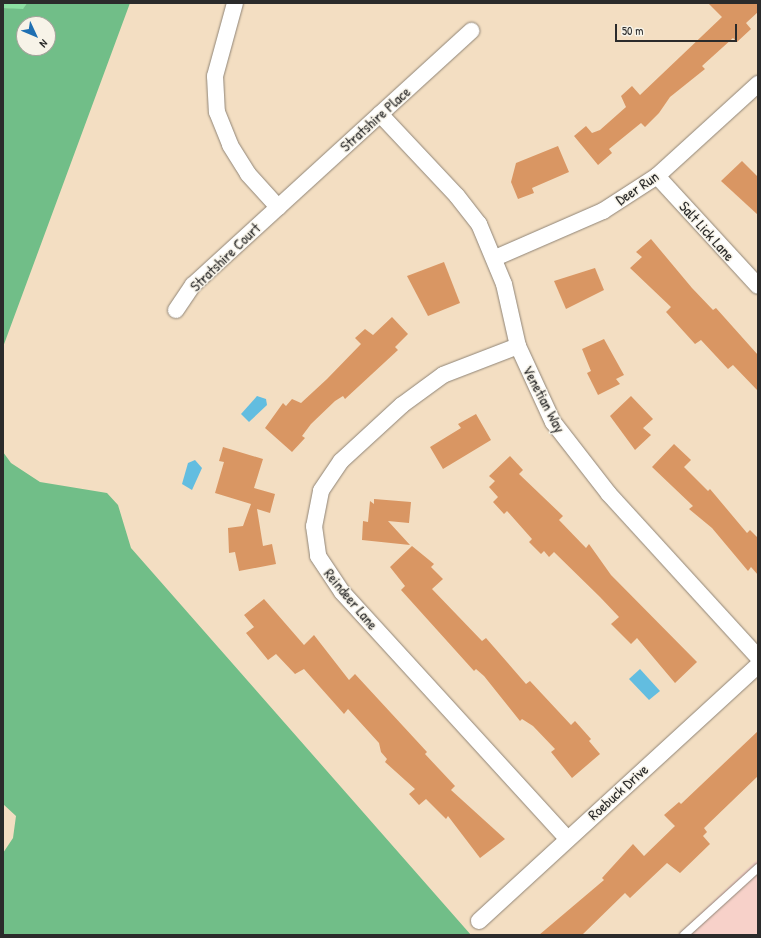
<!DOCTYPE html>
<style>
body{margin:0}
#map{position:relative;width:761px;height:938px;overflow:hidden;background:#f3dec2;font-family:"Patrick Hand",sans-serif}
div>[style]{position:absolute}
[style*='--x']{left:calc(var(--x)*1px);top:calc(var(--y)*1px);width:calc(var(--w)*1px);rotate:calc(var(--a)*1deg)}
.built>*{inset:0;background:#f7d1c9}
.green>*{inset:0;background:#8ce0a2}
.forest>*{inset:0;background:#71be88}
.water>*{inset:0;background:#62bde0}
.building>*{inset:0;background:#d99663}
.roads{filter:drop-shadow(0 0 1px #8f8476) drop-shadow(0 0 1px #8f8476)}
.service>*{height:8px;margin:-4px;padding:0 4px;transform-origin:4px;border-radius:4px;background:#fff}
.minor>*{height:16px;margin:-8px;padding:0 8px;transform-origin:8px;border-radius:8px;background:#fff}
span{translate:-50% -50%;white-space:nowrap;text-align:center;line-height:1.15;-webkit-text-stroke:3px #f7f3e8;paint-order:stroke}
.street-label{font-size:15px;color:#2b2b2b}
.frame{position:absolute;inset:0;border:4px solid #2b2b2b;pointer-events:none}
.north{position:absolute;left:16px;top:16px;width:40px;height:40px;box-sizing:border-box;background:#f7f3e8;border:1px solid #a5a39c;border-radius:50%;rotate:134deg;font-size:11px;font-weight:700;line-height:16px;text-align:center;color:#2b2b2b}
.north::after{content:'';display:block;margin:auto;width:14px;height:18px;background:#1f6fb2;clip-path:polygon(50% 0,100% 100%,50% 72%,0 100%)}
.scale{position:absolute;left:615px;top:24px;width:122px;height:18px;box-sizing:border-box;border:2px solid #2b2b2b;border-top:0;padding-left:5px;font-size:12px;line-height:14px;white-space:nowrap;color:#2b2b2b;-webkit-text-stroke:3px #f7f3e8;paint-order:stroke}
</style>
<div id="map">
<div class="built">
<i style="clip-path:polygon(758px 859px,758px 935px,677px 935px)"></i>
</div>
<div class="green">
<i style="clip-path:polygon(3px 3px,27px 3px,23px 10px,3px 8px)"></i>
</div>
<div class="forest">
<i style="clip-path:polygon(evenodd,27px 3px,130px 3px,3px 347px,3px 8px,23px 9px,27px 3px,24px 24px,48px 24px,48px 48px,24px 48px,24px 24px)"></i>
<i style="clip-path:polygon(3px 452px,11px 463px,40px 482px,107px 493px,118px 505px,131px 548px,471px 935px,3px 935px,3px 853px,13px 838px,16px 816px,3px 804px)"></i>
</div>
<div class="water">
<i style="clip-path:polygon(257px 396px,266px 399px,267px 405px,249px 422px,241px 414px)"></i>
<i style="clip-path:polygon(195px 460px,202px 468px,192px 490px,182px 484px,188px 463px)"></i>
<i style="clip-path:polygon(640px 669px,660px 691px,649px 700px,629px 679px)"></i>
</div>
<div class="building">
<i style="clip-path:polygon(708px 3px,758px 3px,758px 12px,746px 23px,751px 29px,737px 42px,733px 38px,702px 66px,705px 69px,670px 97px,659px 113px,645px 127px,641px 123px,609px 149px,612px 153px,598px 165px,574px 136px,586px 126px,592px 133px,600px 130px,626px 107px,621px 96px,632px 86px,640px 95px,722px 17px)"></i>
<i style="clip-path:polygon(558px 146px,569px 172px,532px 188px,534px 193px,518px 199px,511px 182px,516px 163px)"></i>
<i style="clip-path:polygon(742px 161px,758px 177px,758px 215px,721px 181px)"></i>
<i style="clip-path:polygon(651px 239px,692px 288px,713px 310px,716px 308px,758px 355px,758px 391px,733px 365px,728px 369px,701px 340px,695px 344px,666px 312px,671px 307px,630px 268px,642px 257px,636px 252px)"></i>
<i style="clip-path:polygon(444px 262px,460px 303px,428px 316px,407px 276px)"></i>
<i style="clip-path:polygon(595px 268px,604px 290px,566px 309px,554px 281px)"></i>
<i style="clip-path:polygon(392px 317px,408px 334px,395px 347px,398px 350px,345px 399px,343px 396px,335px 401px,311px 424px,302px 436px,305px 438px,292px 452px,265px 428px,283px 403px,286px 406px,292px 399px,301px 403px,327px 379px,361px 344px,355px 338px,365px 329px,373px 335px)"></i>
<i style="clip-path:polygon(604px 339px,624px 375px,616px 379px,620px 384px,598px 395px,587px 373px,591px 371px,582px 349px)"></i>
<i style="clip-path:polygon(631px 396px,653px 419px,643px 428px,651px 435px,635px 450px,610px 416px)"></i>
<i style="clip-path:polygon(476px 414px,491px 440px,443px 469px,430px 447px,461px 428px,458px 424px)"></i>
<i style="clip-path:polygon(674px 444px,691px 460px,684px 467px,708px 491px,710px 489px,747px 533px,750px 530px,758px 538px,758px 575px,751px 567px,748px 571px,712px 528px,689px 509px,693px 506px,652px 467px)"></i>
<i style="clip-path:polygon(223px 447px,263px 459px,254px 488px,275px 494px,270px 513px,257px 509px,263px 546px,272px 544px,276px 564px,239px 571px,235px 552px,229px 553px,228px 528px,243px 526px,251px 504px,215px 493px,224px 462px,219px 461px)"></i>
<i style="clip-path:polygon(510px 456px,523px 470px,519px 474px,563px 516px,559px 520px,586px 548px,589px 544px,611px 575px,697px 662px,675px 683px,637px 638px,631px 644px,611px 624px,619px 617px,600px 597px,554px 552px,549px 557px,544px 551px,541px 554px,529px 542px,532px 539px,507px 511px,504px 514px,493px 502px,498px 497px,489px 487px,495px 481px,489px 476px)"></i>
<i style="clip-path:polygon(374px 499px,411px 502px,409px 523px,388px 521px,410px 545px,362px 540px,363px 521px,368px 522px,370px 501px,374px 504px)"></i>
<i style="clip-path:polygon(412px 546px,434px 564px,431px 567px,443px 579px,432px 589px,482px 641px,486px 638px,526px 684px,530px 681px,571px 725px,575px 721px,591px 739px,589px 741px,600px 754px,572px 778px,551px 752px,555px 749px,533px 726px,522px 719px,520px 721px,484px 676px,476px 669px,474px 671px,401px 590px,405px 586px,390px 567px)"></i>
<i style="clip-path:polygon(264px 599px,304px 645px,314px 635px,349px 680px,355px 674px,427px 752px,425px 754px,455px 786px,451px 790px,505px 839px,480px 858px,448px 816px,446px 819px,426px 799px,419px 805px,409px 794px,415px 789px,385px 762px,387px 759px,381px 752px,379px 743px,348px 709px,344px 714px,304px 669px,295px 674px,276px 654px,268px 660px,246px 633px,254px 627px,244px 615px)"></i>
<i style="clip-path:polygon(758px 731px,758px 776px,704px 828px,707px 832px,703px 836px,710px 844px,680px 873px,667px 863px,630px 898px,625px 893px,582px 935px,539px 935px,604px 880px,602px 878px,633px 844px,644px 856px,675px 826px,664px 815px,679px 802px,681px 804px)"></i>
</div>
<div class="roads">
<div class="service">
<i style="--x:684;--y:935;--w:100;--a:-42.2"></i>
</div>
<div class="minor">
<i style="--x:235;--y:3;--w:76;--a:105.3"></i>
<i style="--x:215;--y:76;--w:36;--a:87"></i>
<i style="--x:217;--y:112;--w:35;--a:68"></i>
<i style="--x:230;--y:145;--w:34;--a:58"></i>
<i style="--x:248;--y:174;--w:45;--a:47.7"></i>
<i style="--x:380;--y:114;--w:112;--a:46.8"></i>
<i style="--x:457;--y:196;--w:36;--a:52"></i>
<i style="--x:479;--y:224;--w:65;--a:67.4"></i>
<i style="--x:504;--y:284;--w:64;--a:77.3"></i>
<i style="--x:518;--y:346;--w:84;--a:65.3"></i>
<i style="--x:553;--y:422;--w:91;--a:52.1"></i>
<i style="--x:609;--y:494;--w:221;--a:47.6"></i>
<i style="--x:657;--y:176;--w:149;--a:47.4"></i>
<i style="--x:495;--y:258;--w:118;--a:-23.5"></i>
<i style="--x:603;--y:211;--w:64;--a:-32.9"></i>
<i style="--x:657;--y:176;--w:137;--a:-42.3"></i>
<i style="--x:176;--y:310;--w:30;--a:-56"></i>
<i style="--x:193;--y:285;--w:377;--a:-42.4"></i>
<i style="--x:518;--y:346;--w:80;--a:158.9"></i>
<i style="--x:443;--y:375;--w:51;--a:143.8"></i>
<i style="--x:402;--y:405;--w:83;--a:137.4"></i>
<i style="--x:341;--y:461;--w:36;--a:124"></i>
<i style="--x:321;--y:491;--w:36;--a:101"></i>
<i style="--x:314;--y:526;--w:30;--a:82"></i>
<i style="--x:318;--y:556;--w:43;--a:56.3"></i>
<i style="--x:342;--y:592;--w:333;--a:47.6"></i>
<i style="--x:479;--y:921;--w:379;--a:-42.5"></i>
</div>
</div>
<div class="street-label">
<span style="left:375px;top:119px;rotate:-42deg">Stratshire Place</span>
<span style="left:637px;top:188px;rotate:-34deg">Deer Run</span>
<span style="left:707px;top:231px;rotate:48deg">Salt Lick Lane</span>
<span style="left:225px;top:257px;rotate:-44deg">Stratshire Court</span>
<span style="left:544px;top:399px;rotate:62deg">Venetian Way</span>
<span style="left:351px;top:599px;rotate:50deg">Reindeer Lane</span>
<span style="left:618px;top:792px;rotate:-42deg">Roebuck Drive</span>
</div>
<div class="frame"></div>
<div class="north">N</div>
<div class="scale">50 m</div>
</div>
